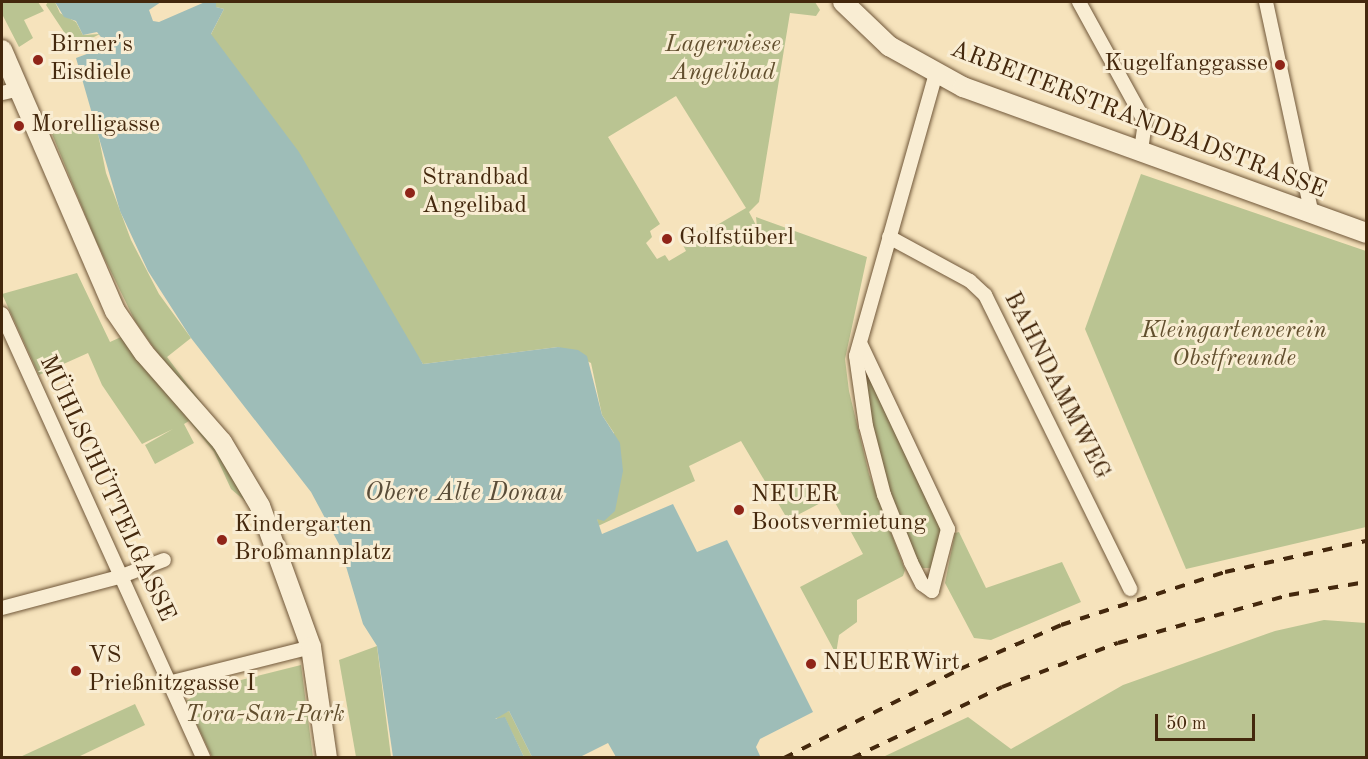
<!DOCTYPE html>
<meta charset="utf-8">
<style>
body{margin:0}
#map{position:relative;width:1368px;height:759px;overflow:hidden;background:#f6e3bc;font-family:"Old Standard TT",serif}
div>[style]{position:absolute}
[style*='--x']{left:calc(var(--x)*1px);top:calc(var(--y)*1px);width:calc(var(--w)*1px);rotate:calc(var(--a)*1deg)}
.green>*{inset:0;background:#bac492}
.water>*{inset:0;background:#9ebdb8}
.roads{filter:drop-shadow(0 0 2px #705739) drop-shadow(0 0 2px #705739)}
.street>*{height:14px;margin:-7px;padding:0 7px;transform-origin:7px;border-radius:7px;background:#f9edd3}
.secondary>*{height:20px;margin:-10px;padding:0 10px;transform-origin:10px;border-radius:10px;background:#f9edd3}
.rail>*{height:4px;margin-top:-2px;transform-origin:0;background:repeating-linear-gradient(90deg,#44280d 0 10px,transparent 0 20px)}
.dots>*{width:16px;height:16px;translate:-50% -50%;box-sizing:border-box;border:3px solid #f9edd3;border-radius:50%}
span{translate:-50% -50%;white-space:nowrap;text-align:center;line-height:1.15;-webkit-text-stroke:6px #f9edd3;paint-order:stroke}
.poi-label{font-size:24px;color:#44280d}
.left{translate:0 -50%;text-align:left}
.right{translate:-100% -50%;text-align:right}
.park-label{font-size:24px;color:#624f2e;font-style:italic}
.street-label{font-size:24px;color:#44280d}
.water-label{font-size:26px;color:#5a4d38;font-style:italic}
.frame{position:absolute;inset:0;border:3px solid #44280d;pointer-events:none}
.scale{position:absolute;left:1155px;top:714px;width:100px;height:27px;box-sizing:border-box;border:3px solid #44280d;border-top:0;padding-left:8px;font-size:18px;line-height:21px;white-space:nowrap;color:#44280d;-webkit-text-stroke:4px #f9edd3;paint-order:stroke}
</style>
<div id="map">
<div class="green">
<i style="clip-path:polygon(2px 2px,38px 2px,44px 11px,24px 20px,33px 38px,19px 47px,2px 14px)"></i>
<i style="clip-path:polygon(48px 2px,55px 2px,60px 13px,76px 22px,83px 35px,100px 34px,74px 47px,46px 5px)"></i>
<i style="clip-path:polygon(evenodd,216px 2px,815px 2px,820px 10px,816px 16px,790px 13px,759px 202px,749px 212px,757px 227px,756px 217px,867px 257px,845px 359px,849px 391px,869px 474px,905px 570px,903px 576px,857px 600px,857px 622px,839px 635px,836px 654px,800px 587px,863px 554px,832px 497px,788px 520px,741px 441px,689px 466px,695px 481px,598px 526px,597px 519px,600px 519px,614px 433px,602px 415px,591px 363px,558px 347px,423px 364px,205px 46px,224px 9px,216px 7px,216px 2px,676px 96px,746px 208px,683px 245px,686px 251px,669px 261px,665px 255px,657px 259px,646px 243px,652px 237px,650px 231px,660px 224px,608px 137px,676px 96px)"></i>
<i style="clip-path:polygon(95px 119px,106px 173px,131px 240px,159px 294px,191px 338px,167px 357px,204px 406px,163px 361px,135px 321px,96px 241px,52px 134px)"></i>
<i style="clip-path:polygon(1141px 174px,1366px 251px,1366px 527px,1186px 569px,1085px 329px)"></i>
<i style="clip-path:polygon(77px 273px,110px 342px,121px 337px,223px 454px,251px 506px,231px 489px,214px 452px,189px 421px,184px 424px,194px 443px,155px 464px,145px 445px,173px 429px,142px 444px,102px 385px,88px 353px,39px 375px,2px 294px)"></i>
<i style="clip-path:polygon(864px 363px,941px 528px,934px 568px,918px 568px,899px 527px,873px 431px)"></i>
<i style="clip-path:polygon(959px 532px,986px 588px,1062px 562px,1081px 602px,991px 640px,974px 638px,945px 583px,955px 533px)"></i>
<i style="clip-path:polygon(1324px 620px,1366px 623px,1366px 757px,883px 757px,968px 717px,1011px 749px,1123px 685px,1275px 631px)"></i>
<i style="clip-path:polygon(377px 646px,391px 757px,356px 757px,339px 660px)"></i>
<i style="clip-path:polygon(301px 665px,313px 757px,212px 757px,186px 701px,191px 698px,189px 693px)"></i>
<i style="clip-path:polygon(135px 704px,145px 725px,78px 757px,20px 757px)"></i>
<i style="clip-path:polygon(509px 711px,532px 757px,524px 757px,505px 718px,496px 721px,498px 715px)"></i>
</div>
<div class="water">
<i style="clip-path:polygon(55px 2px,161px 2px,149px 10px,153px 21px,159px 22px,205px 2px,216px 2px,216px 7px,224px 9px,211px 34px,299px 152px,423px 364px,558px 347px,578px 350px,587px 356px,602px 415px,620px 443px,623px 471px,615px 511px,604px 521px,597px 519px,602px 534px,673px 504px,697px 552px,727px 540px,813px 712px,760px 739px,756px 747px,760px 756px,755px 757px,616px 757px,608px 743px,580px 757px,532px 757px,509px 711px,495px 719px,505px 717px,524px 757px,393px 757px,377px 646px,363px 624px,340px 546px,311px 492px,191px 338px,148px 271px,120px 211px,76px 58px,103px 48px,104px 41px,97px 32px,83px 35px,76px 21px,64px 17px)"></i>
</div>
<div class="roads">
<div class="street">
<i style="--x:1079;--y:2;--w:137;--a:61.2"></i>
<i style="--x:1145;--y:122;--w:30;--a:98"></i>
<i style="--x:1266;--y:2;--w:217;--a:77.8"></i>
<i style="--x:2;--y:93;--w:17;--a:-13"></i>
<i style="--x:889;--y:237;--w:92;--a:28.5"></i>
<i style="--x:970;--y:281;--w:21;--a:43"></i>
<i style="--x:985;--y:295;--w:328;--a:63.7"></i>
<i style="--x:2;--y:314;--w:487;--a:65.6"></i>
<i style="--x:861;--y:345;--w:204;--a:64.7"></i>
<i style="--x:948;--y:529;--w:64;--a:104.5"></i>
<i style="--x:932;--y:591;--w:12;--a:-145"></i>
<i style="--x:922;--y:584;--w:25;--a:-117"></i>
<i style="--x:911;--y:562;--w:72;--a:-111.9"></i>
<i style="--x:884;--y:495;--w:71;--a:-104.6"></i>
<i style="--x:866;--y:426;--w:71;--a:-98.1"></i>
<i style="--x:856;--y:356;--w:293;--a:-74.2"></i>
<i style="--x:2;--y:608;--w:121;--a:-14.8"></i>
<i style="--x:119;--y:577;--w:48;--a:-20.7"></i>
<i style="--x:172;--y:682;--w:143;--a:-14.1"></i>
</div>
<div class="secondary">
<i style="--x:843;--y:2;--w:64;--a:43.7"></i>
<i style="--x:889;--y:46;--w:85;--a:29"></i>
<i style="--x:963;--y:87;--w:429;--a:19.9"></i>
<i style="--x:2;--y:50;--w:284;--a:66.6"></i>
<i style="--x:115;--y:311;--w:51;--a:55.4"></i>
<i style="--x:144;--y:353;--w:118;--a:48.8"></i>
<i style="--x:222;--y:442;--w:74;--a:59.3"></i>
<i style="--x:260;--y:506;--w:150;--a:70.1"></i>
<i style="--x:311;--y:647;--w:112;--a:81.8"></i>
</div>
</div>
<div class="rail">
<i style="--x:784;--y:758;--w:197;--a:-26.8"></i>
<i style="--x:960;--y:669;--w:110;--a:-23.5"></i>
<i style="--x:1061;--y:625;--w:172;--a:-17.9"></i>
<i style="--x:1225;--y:572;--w:144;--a:-12.4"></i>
<i style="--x:852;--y:758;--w:166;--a:-25.3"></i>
<i style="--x:1002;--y:687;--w:124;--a:-20.8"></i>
<i style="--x:1118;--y:643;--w:178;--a:-15.7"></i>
<i style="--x:1289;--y:595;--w:78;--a:-9.6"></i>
</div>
<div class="dots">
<i style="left:38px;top:60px;background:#8f2418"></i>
<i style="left:1280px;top:65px;background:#8f2418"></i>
<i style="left:19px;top:126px;background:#8f2418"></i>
<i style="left:410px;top:193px;background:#8f2418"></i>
<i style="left:667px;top:239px;background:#8f2418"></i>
<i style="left:739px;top:510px;background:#8f2418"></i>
<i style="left:222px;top:540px;background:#8f2418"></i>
<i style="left:811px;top:664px;background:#8f2418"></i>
<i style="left:76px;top:671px;background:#8f2418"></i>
</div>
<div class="poi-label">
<span class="left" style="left:50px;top:60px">Birner's<br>Eisdiele</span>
<span class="right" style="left:1268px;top:65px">Kugelfanggasse</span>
<span class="left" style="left:31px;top:126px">Morelligasse</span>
<span class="left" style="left:422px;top:193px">Strandbad<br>Angelibad</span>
<span class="left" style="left:679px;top:239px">Golfstüberl</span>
<span class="left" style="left:751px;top:510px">NEUER<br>Bootsvermietung</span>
<span class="left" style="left:234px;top:540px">Kindergarten<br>Broßmannplatz</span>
<span class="left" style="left:88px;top:671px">VS<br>Prießnitzgasse I</span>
<span class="left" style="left:823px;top:664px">NEUERWirt</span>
</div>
<div class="park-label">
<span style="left:723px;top:60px">Lagerwiese<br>Angelibad</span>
<span style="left:1234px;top:346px">Kleingartenverein<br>Obstfreunde</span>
<span style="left:265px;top:716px">Tora-San-Park</span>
</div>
<div class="street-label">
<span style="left:1138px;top:121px;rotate:21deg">ARBEITERSTRANDBADSTRASSE</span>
<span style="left:1056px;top:386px;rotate:63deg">BAHNDAMMWEG</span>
<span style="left:106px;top:489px;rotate:65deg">MÜHLSCHÜTTELGASSE</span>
</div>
<div class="water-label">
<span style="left:464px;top:494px">Obere Alte Donau</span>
</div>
<div class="frame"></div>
<div class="scale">50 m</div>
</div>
